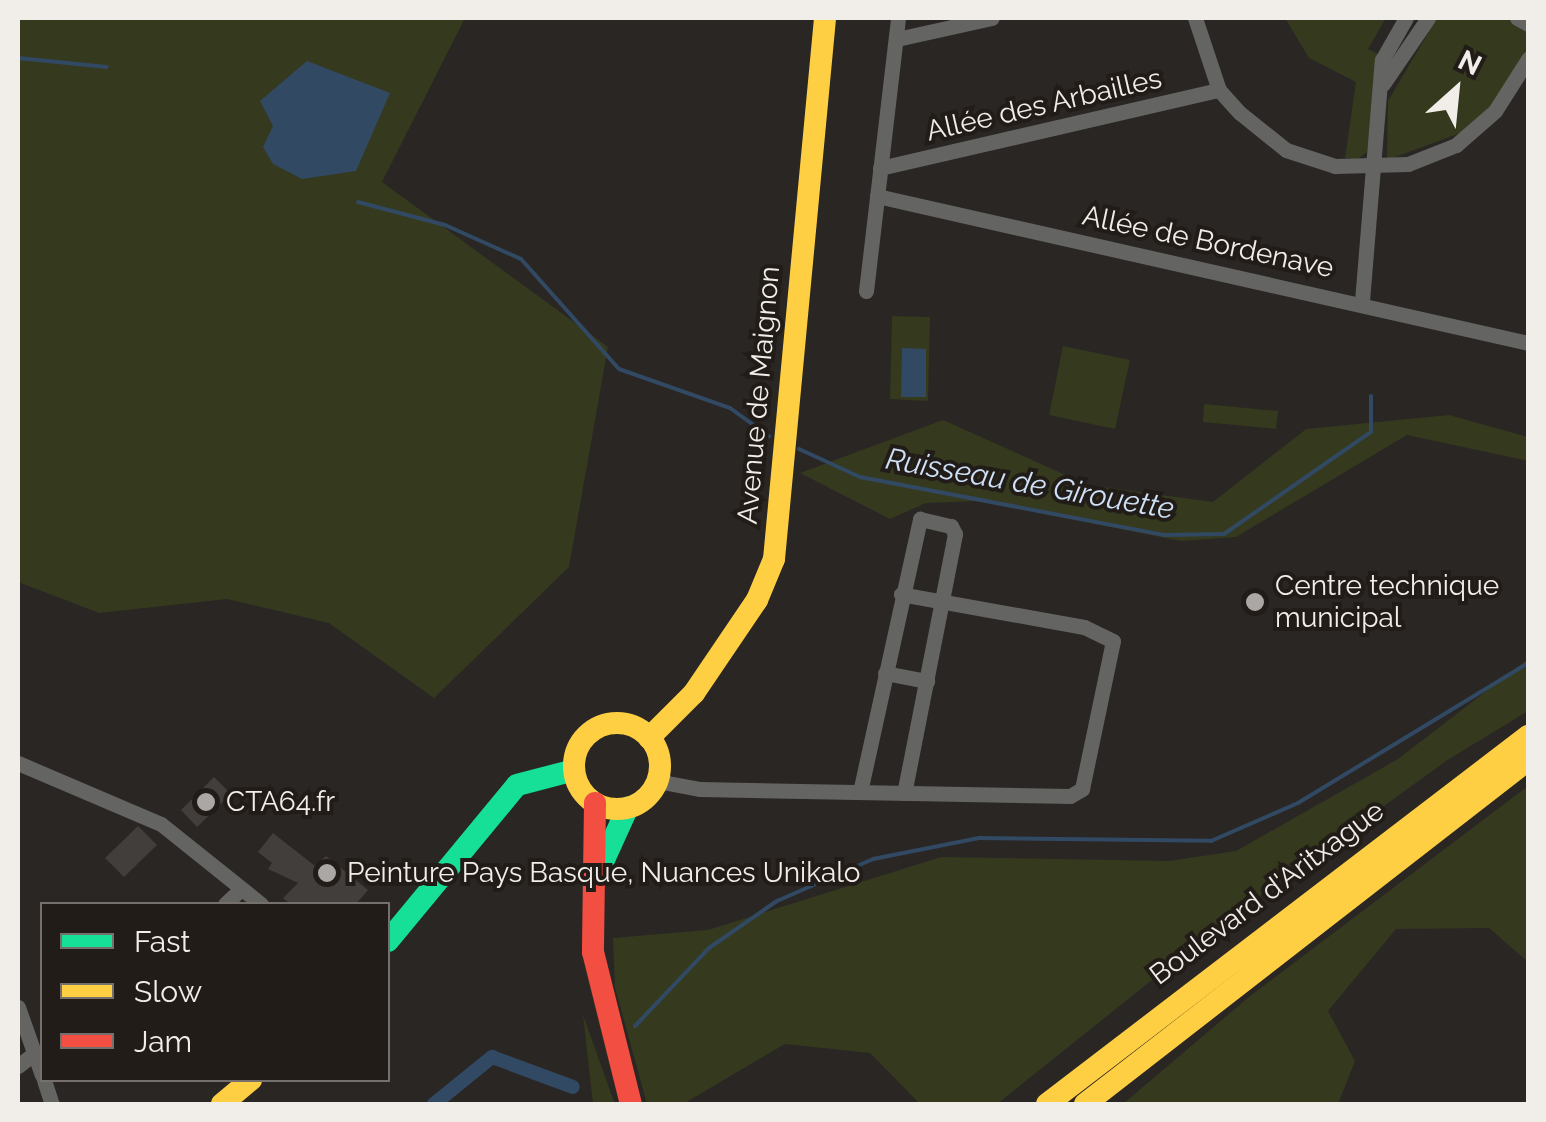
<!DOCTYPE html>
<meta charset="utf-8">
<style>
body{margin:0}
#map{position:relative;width:1546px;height:1122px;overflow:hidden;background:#292624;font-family:Raleway,sans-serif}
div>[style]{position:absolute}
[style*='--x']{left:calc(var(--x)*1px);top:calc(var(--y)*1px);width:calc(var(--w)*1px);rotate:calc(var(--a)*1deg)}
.green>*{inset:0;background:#35391e}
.water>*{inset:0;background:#314963}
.stream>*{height:4px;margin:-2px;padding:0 2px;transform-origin:2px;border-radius:2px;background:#314963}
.canal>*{height:14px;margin:-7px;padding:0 7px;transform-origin:7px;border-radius:7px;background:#314963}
.building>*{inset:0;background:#413e3c}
.street>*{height:15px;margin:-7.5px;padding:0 7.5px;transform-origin:7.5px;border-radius:7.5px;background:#646463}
.fast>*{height:22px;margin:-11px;padding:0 11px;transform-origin:11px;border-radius:11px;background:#16e098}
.slow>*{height:22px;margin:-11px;padding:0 11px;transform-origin:11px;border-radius:11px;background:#ffcf43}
.slow>.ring{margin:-11px;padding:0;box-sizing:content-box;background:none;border:22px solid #ffcf43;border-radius:50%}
.jam>*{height:22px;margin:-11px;padding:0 11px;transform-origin:11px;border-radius:11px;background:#f24e42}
.dots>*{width:28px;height:28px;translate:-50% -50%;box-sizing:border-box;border:5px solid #221c18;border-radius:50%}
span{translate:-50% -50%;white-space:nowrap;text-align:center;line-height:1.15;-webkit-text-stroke:8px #221c18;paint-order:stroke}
.street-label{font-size:28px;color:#f1ede9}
.poi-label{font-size:28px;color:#f1ede9}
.left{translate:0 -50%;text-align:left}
.water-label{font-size:30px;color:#cee1f6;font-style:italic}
.frame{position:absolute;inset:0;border:20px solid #f1ede9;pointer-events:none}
.legend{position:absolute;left:40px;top:902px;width:350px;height:180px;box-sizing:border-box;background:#221c18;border:2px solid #75706c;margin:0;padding:12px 18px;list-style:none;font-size:30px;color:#f1ede9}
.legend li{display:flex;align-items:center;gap:20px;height:50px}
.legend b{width:50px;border:2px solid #75706c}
.north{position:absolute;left:1406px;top:40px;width:100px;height:100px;-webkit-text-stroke:8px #221c18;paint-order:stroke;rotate:27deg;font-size:28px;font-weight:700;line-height:40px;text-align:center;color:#f1ede9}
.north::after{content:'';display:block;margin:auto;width:35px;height:45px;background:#f1ede9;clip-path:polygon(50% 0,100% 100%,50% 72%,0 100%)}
</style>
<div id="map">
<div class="green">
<i style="clip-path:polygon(18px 18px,465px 18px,382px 182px,608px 347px,569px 567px,434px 698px,329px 623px,227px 599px,99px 613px,18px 582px)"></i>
<i style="clip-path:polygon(1285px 18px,1386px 18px,1368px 49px,1378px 54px,1367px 152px,1358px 159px,1345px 158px,1356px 82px,1309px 58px)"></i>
<i style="clip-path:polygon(1437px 18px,1505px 18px,1528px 30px,1528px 49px,1492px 107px,1463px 132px,1387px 160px,1388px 101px)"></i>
<i style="clip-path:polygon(892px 316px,930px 317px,928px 401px,890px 399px)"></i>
<i style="clip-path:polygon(1063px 346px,1130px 360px,1115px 429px,1049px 415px)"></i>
<i style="clip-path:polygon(1204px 404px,1278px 411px,1276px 429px,1203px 422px)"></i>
<i style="clip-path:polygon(1449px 415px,1528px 437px,1528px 461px,1407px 435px,1236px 537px,1181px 541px,978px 501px,926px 503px,890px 519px,800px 473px,943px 420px,1088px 485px,1213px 502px,1306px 429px)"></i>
<i style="clip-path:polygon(1528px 659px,1528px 711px,1446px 761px,1227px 920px,997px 1104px,920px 1104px,870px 1053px,785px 1044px,683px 1104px,647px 1104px,615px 988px,613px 938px,708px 930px,941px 857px,1169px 861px,1236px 851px,1398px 759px)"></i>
<i style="clip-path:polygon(1528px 786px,1528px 962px,1489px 928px,1396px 929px,1328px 1011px,1355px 1061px,1338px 1104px,1123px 1104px,1250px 996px)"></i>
<i style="clip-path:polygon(583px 1015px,615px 1104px,593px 1104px)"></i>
</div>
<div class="water">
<i style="clip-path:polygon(307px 61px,390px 93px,356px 171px,302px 179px,273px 164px,263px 147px,273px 126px,260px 101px)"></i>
<i style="clip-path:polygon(902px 348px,926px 349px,926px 397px,901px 397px)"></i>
</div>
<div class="stream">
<i style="--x:18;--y:58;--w:89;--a:5.8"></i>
<i style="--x:358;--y:202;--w:90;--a:14.8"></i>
<i style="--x:445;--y:225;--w:83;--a:24.1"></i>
<i style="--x:521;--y:259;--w:147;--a:48.3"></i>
<i style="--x:619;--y:369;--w:118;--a:19.4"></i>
<i style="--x:730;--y:408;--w:48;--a:35.7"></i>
<i style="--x:799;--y:449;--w:67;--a:24.7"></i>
<i style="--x:860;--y:477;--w:309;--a:10.8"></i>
<i style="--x:1164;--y:535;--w:60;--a:-1"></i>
<i style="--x:1224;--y:534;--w:179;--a:-34.8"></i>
<i style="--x:1371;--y:432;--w:36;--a:-90"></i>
<i style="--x:635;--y:1026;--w:108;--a:-46.5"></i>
<i style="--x:709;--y:948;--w:83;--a:-34.7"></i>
<i style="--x:777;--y:901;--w:105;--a:-23.6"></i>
<i style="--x:873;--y:859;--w:108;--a:-11.2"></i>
<i style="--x:979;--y:838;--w:232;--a:0.7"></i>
<i style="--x:1211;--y:841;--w:95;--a:-23.6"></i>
<i style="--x:1298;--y:803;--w:269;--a:-31.3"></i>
</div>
<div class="canal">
<i style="--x:434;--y:1104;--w:75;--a:-39"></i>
<i style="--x:492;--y:1057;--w:86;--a:20.3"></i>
</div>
<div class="building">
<i style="clip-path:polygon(214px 777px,231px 794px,197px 827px,181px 810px)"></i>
<i style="clip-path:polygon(138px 826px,157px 845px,124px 877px,105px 858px)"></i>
<i style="clip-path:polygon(273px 833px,315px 866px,326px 856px,368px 890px,356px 904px,290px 904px,283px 898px,298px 883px,268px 869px,272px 863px,258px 852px)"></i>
</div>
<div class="street">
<i style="--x:1195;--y:18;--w:76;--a:71.6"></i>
<i style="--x:1219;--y:90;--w:31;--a:48"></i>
<i style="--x:1240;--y:113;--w:59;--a:38.8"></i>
<i style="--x:1286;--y:150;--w:52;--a:18.1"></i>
<i style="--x:1335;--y:166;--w:73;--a:-1.6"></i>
<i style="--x:1408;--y:164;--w:52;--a:-21.6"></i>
<i style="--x:1456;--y:145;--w:52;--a:-41.1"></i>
<i style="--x:1495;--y:111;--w:62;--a:-57.6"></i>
<i style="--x:1517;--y:18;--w:13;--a:29"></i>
<i style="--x:897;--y:39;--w:97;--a:-12.5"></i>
<i style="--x:1383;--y:84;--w:80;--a:-55.7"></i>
<i style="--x:880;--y:168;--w:348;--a:-13"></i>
<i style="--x:877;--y:196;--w:667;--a:12.72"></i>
<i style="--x:866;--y:291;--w:275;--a:-83.3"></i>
<i style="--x:1362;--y:301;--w:242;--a:-85.3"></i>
<i style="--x:1382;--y:60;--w:48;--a:-60.3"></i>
<i style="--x:885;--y:673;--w:43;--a:10.8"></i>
<i style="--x:18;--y:763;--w:155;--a:23.1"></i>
<i style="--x:161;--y:824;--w:128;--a:38.7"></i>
<i style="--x:657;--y:781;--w:44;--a:10.5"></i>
<i style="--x:700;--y:789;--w:370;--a:1.1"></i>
<i style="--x:1070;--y:796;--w:14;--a:-30"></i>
<i style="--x:1082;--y:789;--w:151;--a:-78.2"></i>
<i style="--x:1113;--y:641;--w:32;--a:-154"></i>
<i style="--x:1084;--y:627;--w:186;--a:-169.8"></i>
<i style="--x:860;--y:792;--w:280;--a:-77.6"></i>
<i style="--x:920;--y:519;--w:32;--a:13"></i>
<i style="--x:951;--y:526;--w:9;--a:63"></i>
<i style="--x:955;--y:534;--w:264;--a:101.1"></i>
<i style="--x:225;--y:904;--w:22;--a:-43"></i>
<i style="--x:18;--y:1007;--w:72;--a:70.6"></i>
<i style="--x:18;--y:1066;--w:23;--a:-38"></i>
<i style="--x:44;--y:1080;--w:25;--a:72"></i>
</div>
<div class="fast">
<i style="--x:598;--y:873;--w:72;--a:-65.6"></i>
<i style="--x:388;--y:941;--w:202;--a:-50.4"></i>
<i style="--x:517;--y:785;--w:59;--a:-14.7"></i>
</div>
<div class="slow">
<i class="ring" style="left:574px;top:723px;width:64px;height:64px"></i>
<i style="--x:649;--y:738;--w:64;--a:-45"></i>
<i style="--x:694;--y:693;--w:112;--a:-55.9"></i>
<i style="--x:757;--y:600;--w:44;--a:-67.5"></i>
<i style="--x:774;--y:559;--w:543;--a:-84.61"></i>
<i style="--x:222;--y:1104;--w:38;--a:-40"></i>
<i style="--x:1047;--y:1104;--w:606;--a:-37.42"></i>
<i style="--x:1085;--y:1104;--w:561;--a:-37.83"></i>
</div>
<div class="jam">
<i style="--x:595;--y:803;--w:149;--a:90.8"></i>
<i style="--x:593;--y:952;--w:157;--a:76"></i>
</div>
<div class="dots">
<i style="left:1255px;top:602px;background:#aba7a4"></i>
<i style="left:206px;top:802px;background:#aba7a4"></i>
<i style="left:327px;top:873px;background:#aba7a4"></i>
</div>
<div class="street-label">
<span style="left:1044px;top:105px;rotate:-13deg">Allée des Arbailles</span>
<span style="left:1208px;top:242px;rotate:12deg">Allée de Bordenave</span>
<span style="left:759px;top:395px;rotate:-85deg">Avenue de Maignon</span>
<span style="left:1267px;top:893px;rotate:-37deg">Boulevard d'Aritxague</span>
</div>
<div class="poi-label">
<span class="left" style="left:1275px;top:602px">Centre technique<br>municipal</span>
<span class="left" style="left:226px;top:802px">CTA64.fr</span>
<span class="left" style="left:347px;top:873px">Peinture Pays Basque, Nuances Unikalo</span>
</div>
<div class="water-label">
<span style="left:1030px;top:484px;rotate:10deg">Ruisseau de Girouette</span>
</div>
<div class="frame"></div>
<ul class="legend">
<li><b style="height:12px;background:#16e098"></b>Fast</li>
<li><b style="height:12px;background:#ffcf43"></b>Slow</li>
<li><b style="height:12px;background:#f24e42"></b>Jam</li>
</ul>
<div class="north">N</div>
</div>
